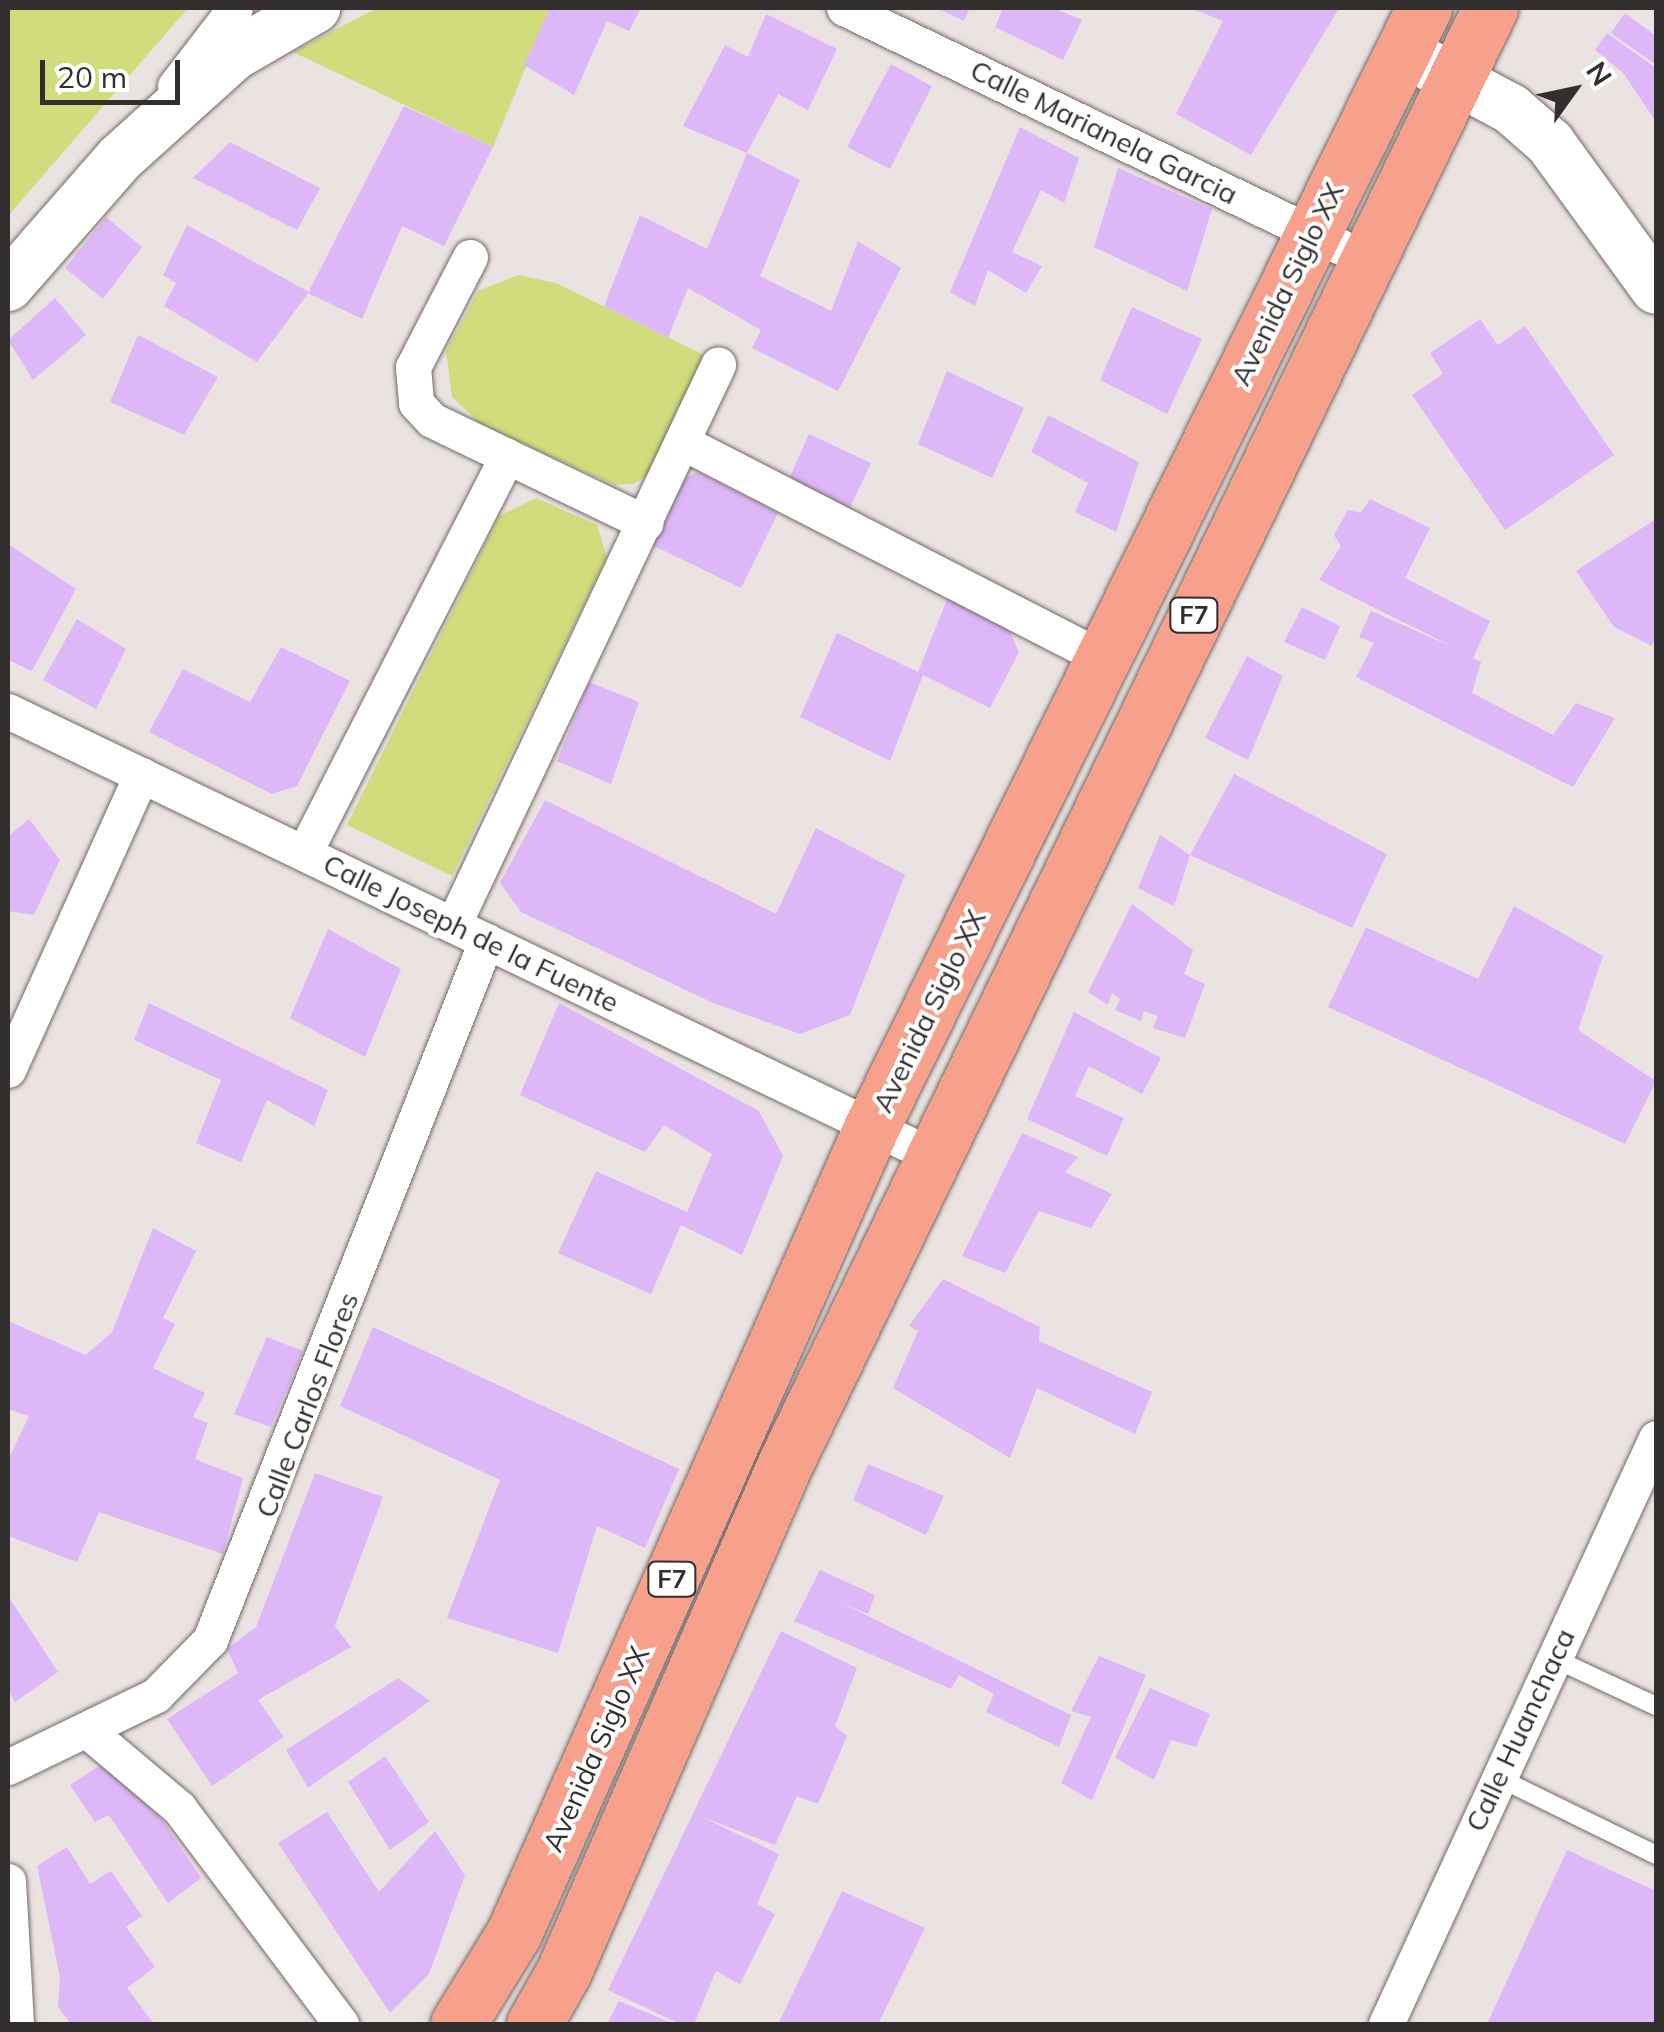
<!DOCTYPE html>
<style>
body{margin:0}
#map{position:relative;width:1664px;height:2032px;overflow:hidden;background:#ebe3e1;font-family:Mulish,sans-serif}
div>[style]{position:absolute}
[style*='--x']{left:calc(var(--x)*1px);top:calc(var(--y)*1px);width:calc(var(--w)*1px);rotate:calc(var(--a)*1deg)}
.green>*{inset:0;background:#d1dc7c}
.building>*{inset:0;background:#deb7f9}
.roads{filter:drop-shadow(0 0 2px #716a67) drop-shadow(0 0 2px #716a67)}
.lane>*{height:18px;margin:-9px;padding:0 9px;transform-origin:9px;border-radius:9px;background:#fff}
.street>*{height:35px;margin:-17.5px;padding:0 17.5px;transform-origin:17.5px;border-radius:17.5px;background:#fff}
.secondary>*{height:50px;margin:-25px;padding:0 25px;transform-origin:25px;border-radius:25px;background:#fff}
.highway>*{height:55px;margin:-27.5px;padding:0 27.5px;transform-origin:27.5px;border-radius:27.5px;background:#f7a18d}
span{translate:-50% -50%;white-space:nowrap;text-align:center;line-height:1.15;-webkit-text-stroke:8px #fff;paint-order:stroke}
.shield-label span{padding:2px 8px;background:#fff;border:2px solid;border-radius:8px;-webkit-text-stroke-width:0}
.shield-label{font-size:25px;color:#322f2e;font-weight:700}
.street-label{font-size:28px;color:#322f2e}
.frame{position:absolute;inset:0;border:10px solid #322f2e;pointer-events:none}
.north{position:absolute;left:1524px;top:40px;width:100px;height:100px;-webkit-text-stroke:8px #fff;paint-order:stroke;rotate:57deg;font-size:28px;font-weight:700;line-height:40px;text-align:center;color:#322f2e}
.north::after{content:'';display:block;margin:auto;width:35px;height:45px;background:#322f2e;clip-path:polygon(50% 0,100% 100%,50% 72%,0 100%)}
.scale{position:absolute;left:40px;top:60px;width:140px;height:45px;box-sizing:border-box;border:5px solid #322f2e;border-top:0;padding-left:12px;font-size:30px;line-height:35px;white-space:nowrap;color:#322f2e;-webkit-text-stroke:8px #fff;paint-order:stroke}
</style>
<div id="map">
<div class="green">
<i style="clip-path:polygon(8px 8px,188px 8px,8px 216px)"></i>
<i style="clip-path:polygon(377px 8px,550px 8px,493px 147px,293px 52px)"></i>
<i style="clip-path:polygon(518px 275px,556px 283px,710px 358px,649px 474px,633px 484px,614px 485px,481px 424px,452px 397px,446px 351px,478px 291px)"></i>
<i style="clip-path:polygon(536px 498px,597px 525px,607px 557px,452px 876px,347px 825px,499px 516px)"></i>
</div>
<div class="building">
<i style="clip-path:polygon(550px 8px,641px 8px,629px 31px,607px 21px,574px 95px,524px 65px)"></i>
<i style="clip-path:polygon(937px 8px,970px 8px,964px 21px)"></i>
<i style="clip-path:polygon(1003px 8px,1053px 8px,1082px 20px,1063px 60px,995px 27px)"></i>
<i style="clip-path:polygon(1190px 8px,1339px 8px,1251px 155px,1176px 114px,1223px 21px)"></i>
<i style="clip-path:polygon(1625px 13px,1656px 36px,1656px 65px,1611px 33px)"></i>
<i style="clip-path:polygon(766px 14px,837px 49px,808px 110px,778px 94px,747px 153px,683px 126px,725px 45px,748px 57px)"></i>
<i style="clip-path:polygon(1607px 33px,1656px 68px,1656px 122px,1624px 74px,1595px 50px)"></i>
<i style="clip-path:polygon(891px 64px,932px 86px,890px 169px,847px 147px)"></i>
<i style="clip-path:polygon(404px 106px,493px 147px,444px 246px,402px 226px,362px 319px,308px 293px)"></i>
<i style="clip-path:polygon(1020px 127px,1079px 158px,1064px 203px,1041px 190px,1012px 252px,1042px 266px,1026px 293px,988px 270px,975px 306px,950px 292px)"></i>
<i style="clip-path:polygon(230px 142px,320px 188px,297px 230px,193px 178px)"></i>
<i style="clip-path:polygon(747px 153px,800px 180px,760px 276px,831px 311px,858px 241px,901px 268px,838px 391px,752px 348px,761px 330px,688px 288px,668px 338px,604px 306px,640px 215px,707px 249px)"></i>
<i style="clip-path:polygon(1118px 168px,1212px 209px,1187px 291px,1094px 247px)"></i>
<i style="clip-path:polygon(106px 217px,142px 247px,103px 299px,65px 268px)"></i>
<i style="clip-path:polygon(187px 225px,309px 292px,257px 362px,164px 306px,176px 283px,163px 275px)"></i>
<i style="clip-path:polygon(55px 298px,86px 335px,33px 380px,8px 340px)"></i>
<i style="clip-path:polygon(1132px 307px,1202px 339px,1167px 414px,1100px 380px)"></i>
<i style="clip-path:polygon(1480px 319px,1498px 345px,1525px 326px,1614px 455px,1505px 530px,1412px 395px,1443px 374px,1430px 353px)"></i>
<i style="clip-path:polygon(138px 335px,218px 377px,184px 435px,110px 402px)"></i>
<i style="clip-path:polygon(947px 371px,1024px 408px,992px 478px,918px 444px)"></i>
<i style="clip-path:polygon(1048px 415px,1139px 462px,1116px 532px,1075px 512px,1088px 483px,1031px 452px)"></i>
<i style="clip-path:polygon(809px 434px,871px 463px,849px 510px,788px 481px)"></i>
<i style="clip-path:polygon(698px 472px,778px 513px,741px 588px,648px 543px,674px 482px)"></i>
<i style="clip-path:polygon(1370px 499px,1430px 528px,1405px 578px,1490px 621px,1473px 658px,1481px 662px,1472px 693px,1553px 735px,1576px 703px,1615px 718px,1573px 787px,1356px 677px,1374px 643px,1359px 637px,1371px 611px,1455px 648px,1319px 580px,1341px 546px,1334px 535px,1348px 510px,1361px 513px)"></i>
<i style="clip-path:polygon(1656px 519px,1656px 637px,1652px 646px,1614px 627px,1576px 571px)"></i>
<i style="clip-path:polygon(8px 544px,76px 589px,32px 671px,8px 660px)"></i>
<i style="clip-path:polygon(948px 597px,1005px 620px,1019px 652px,990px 708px,923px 675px,890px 761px,800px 717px,837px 633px,918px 672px)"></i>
<i style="clip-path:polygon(1302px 607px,1340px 626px,1325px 660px,1284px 642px)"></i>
<i style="clip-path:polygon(77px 619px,126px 649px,96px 709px,43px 680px)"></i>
<i style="clip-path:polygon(281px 647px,350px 681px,297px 786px,272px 794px,149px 732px,183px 669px,250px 702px)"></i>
<i style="clip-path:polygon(1247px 656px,1283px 676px,1248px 760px,1205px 738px)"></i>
<i style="clip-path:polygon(589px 682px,639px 702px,611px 784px,557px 761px)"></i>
<i style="clip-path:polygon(1234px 774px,1387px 854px,1352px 928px,1190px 855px)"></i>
<i style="clip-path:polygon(545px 800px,776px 914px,816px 828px,905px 875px,850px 1015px,800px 1034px,711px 1002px,521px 912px,500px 883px)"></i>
<i style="clip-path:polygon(29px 819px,60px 860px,34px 915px,8px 911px,8px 836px)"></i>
<i style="clip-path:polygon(1160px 835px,1190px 855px,1174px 906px,1138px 888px)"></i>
<i style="clip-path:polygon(1132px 904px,1193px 950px,1184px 974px,1205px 984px,1185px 1038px,1153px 1028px,1158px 1016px,1144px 1011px,1141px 1021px,1115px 1010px,1120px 999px,1112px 993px,1108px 1005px,1088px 992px)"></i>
<i style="clip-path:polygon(1514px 906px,1603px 956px,1578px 1030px,1656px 1081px,1625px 1144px,1328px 1007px,1366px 927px,1478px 979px)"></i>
<i style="clip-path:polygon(328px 929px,401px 969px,365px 1057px,290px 1018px)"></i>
<i style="clip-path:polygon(149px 1003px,328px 1090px,314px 1126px,267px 1100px,241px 1162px,196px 1143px,221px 1080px,134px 1040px)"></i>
<i style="clip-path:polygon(559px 1003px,759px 1111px,783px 1156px,742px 1255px,681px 1225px,651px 1294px,558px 1253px,596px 1171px,687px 1212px,712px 1154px,664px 1125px,645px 1152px,520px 1095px)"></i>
<i style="clip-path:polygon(1074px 1012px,1161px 1058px,1142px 1094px,1089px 1066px,1075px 1096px,1124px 1118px,1107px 1156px,1027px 1119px)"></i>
<i style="clip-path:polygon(1022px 1133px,1078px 1157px,1065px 1172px,1112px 1194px,1091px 1228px,1039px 1211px,1005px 1273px,962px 1256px)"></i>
<i style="clip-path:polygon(153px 1228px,196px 1251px,163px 1318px,175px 1324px,153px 1368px,205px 1393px,193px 1417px,208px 1423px,195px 1459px,243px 1478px,223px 1554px,99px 1512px,77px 1562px,8px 1536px,8px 1460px,29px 1416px,8px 1409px,8px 1321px,86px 1355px,112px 1332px)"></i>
<i style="clip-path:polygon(943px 1279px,1040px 1327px,1039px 1341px,1152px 1392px,1135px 1434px,1037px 1388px,1010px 1458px,893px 1388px,918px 1331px,909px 1326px)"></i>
<i style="clip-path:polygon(373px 1327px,679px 1469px,645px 1548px,597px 1526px,558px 1653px,447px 1618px,500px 1480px,340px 1406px)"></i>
<i style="clip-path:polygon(267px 1337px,303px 1351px,271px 1427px,234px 1414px)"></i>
<i style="clip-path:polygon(868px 1464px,944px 1496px,926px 1535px,853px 1500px)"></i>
<i style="clip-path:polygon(315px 1473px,383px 1497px,335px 1626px,351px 1647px,258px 1700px,284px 1737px,212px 1786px,167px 1719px,238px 1673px,227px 1649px,256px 1627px)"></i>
<i style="clip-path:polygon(820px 1570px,875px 1595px,868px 1614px,841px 1603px,1071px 1715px,1059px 1747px,986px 1712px,994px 1694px,959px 1675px,951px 1689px,794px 1621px)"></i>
<i style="clip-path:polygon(8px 1596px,58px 1672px,15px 1702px,8px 1689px)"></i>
<i style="clip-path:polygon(781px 1631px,857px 1668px,835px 1726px,847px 1736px,818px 1804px,797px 1796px,775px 1845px,702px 1817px,779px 1854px,757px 1904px,775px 1914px,740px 1984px,716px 1971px,694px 2024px,680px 2024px,608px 1990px)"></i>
<i style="clip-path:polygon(1099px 1656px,1146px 1675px,1092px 1800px,1061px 1783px,1091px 1717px,1071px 1711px)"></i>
<i style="clip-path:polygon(398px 1678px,430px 1701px,308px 1788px,286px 1750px)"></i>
<i style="clip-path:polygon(1150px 1688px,1210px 1714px,1196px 1747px,1171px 1740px,1154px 1780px,1115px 1758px)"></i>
<i style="clip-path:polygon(385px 1756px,429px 1822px,390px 1850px,348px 1782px)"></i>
<i style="clip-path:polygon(105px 1762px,163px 1821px,201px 1878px,168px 1903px,109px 1815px,95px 1822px,70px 1785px)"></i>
<i style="clip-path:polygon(327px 1812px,379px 1892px,435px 1831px,465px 1875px,429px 1974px,390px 2013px,278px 1843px)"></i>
<i style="clip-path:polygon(67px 1847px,90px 1884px,111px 1871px,142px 1916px,126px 1927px,155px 1967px,127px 1988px,154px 2024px,71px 2024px,58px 2007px,60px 1977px,37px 1866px)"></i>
<i style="clip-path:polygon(1567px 1850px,1656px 1891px,1656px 2024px,1487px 2024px)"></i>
<i style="clip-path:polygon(842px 1891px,925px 1928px,878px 2024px,778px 2024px)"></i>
<i style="clip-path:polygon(619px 2001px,674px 2024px,607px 2024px)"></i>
</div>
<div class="roads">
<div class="lane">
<i style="--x:1553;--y:1658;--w:114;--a:25"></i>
<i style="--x:1497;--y:1777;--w:177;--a:26.1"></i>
</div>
<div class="street">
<i style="--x:844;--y:8;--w:577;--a:25.68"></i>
<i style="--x:175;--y:86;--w:98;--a:-52.4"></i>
<i style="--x:470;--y:257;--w:124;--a:117.4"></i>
<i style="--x:413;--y:367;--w:36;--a:85"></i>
<i style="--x:416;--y:403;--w:23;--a:47"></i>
<i style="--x:432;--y:420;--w:237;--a:25.7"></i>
<i style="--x:684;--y:443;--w:471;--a:27.2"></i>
<i style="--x:8;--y:711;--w:1029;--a:25.69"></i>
<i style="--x:304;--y:853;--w:446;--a:-62.9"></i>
<i style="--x:453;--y:925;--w:620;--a:-64.68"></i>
<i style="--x:8;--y:1070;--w:324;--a:-65.7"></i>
<i style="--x:90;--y:1733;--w:116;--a:40.1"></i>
<i style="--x:179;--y:1808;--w:270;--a:53.1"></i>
<i style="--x:8;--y:1767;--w:165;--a:-25.9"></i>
<i style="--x:156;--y:1695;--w:77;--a:-45.5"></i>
<i style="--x:210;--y:1640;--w:752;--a:-68.45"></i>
<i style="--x:8;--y:1881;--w:143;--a:86.8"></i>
<i style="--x:1386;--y:2024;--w:645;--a:-65.26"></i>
</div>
<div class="secondary">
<i style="--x:1402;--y:51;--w:123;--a:28"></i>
<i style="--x:1511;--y:109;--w:52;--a:41.1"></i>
<i style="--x:1550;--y:143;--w:180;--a:54"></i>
<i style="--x:8;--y:286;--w:169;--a:-48.8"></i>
<i style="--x:119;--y:159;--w:155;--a:-42.1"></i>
<i style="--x:234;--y:55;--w:94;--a:-30.1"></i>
</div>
<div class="highway">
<i style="--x:458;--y:2024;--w:107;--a:-58.4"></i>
<i style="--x:514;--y:1933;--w:883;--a:-66.08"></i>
<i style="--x:872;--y:1126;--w:1247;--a:-63.72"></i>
<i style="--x:534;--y:2024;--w:61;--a:-60.5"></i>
<i style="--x:564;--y:1971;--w:553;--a:-66.45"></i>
<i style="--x:785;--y:1464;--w:1618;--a:-64.16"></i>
</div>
</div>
<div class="shield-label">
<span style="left:1194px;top:615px">F7</span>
<span style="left:672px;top:1579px">F7</span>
</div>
<div class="street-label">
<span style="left:1104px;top:132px;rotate:26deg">Calle Marianela Garcia</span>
<span style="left:1287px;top:284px;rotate:-64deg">Avenida Siglo XX</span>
<span style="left:471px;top:933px;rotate:26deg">Calle Joseph de la Fuente</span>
<span style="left:929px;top:1011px;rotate:-64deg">Avenida Siglo XX</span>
<span style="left:307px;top:1405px;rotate:-69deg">Calle Carlos Flores</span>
<span style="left:1520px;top:1730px;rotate:-65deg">Calle Huanchaca</span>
<span style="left:596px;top:1749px;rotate:-66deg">Avenida Siglo XX</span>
</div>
<div class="frame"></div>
<div class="north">N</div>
<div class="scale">20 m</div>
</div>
